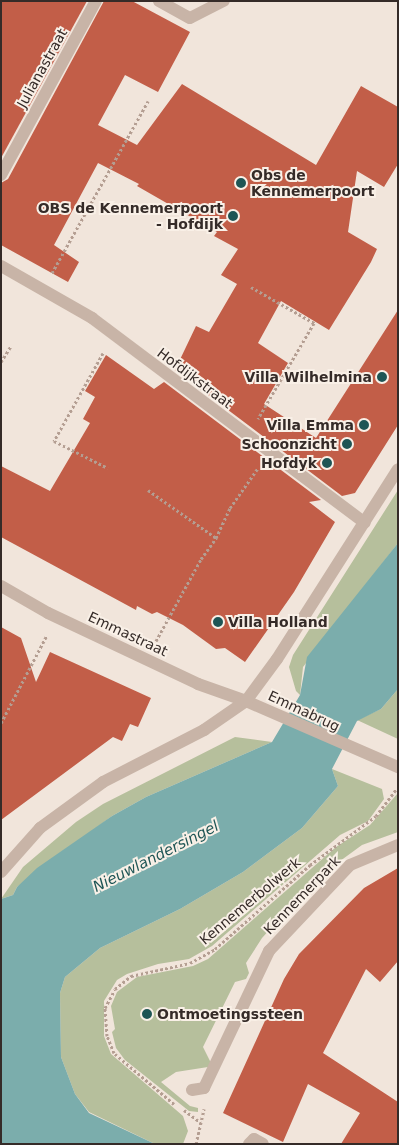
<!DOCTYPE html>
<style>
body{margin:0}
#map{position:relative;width:399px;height:1145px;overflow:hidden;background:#f1e5db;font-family:"DejaVu Sans",sans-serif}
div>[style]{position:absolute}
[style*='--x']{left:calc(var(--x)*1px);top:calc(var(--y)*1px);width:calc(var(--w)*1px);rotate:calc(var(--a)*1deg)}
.green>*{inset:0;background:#b6bf9c}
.water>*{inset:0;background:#7badac}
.building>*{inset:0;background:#c25e48}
.path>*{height:3px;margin-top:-1.5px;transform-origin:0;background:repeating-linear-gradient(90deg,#b49e92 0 2.5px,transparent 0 5px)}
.minor>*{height:12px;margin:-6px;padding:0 6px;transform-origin:6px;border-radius:6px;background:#c8b4a7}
.dots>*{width:14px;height:14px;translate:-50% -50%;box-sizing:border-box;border:2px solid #f9f0e7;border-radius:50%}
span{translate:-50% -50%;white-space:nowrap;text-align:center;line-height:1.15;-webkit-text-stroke:4px #f9f0e7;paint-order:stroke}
.street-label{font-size:14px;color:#352b28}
.poi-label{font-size:14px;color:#352b28;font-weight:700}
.left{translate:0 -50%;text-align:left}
.right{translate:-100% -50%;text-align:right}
.water-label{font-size:15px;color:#1e5555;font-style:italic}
.frame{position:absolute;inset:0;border:2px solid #352b28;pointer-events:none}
</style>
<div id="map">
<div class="green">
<i style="clip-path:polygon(398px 490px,398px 543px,303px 667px,300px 695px,296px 691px,289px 667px,293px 655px)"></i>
<i style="clip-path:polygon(398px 689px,398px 739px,357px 720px,381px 709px)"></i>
<i style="clip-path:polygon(235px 737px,272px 742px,146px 797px,112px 816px,17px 887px,13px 895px,1px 899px,23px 867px,76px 822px,103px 804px)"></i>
<i style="clip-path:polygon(332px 769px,382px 789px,384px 799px,368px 821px,340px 835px,212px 946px,189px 959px,158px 964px,127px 974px,117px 980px,104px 1001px,104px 1036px,111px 1054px,183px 1116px,188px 1131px,183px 1144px,155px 1144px,89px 1112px,75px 1094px,61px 1057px,60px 993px,65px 977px,100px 948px,180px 909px,243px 872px,302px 828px,338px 786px)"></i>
<i style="clip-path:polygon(398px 793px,398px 832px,362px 845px,336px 864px,303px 893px,262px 938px,246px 963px,249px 973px,246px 979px,235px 982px,203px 1047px,211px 1063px,208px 1067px,176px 1072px,161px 1082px,190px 1106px,198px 1108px,198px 1112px,189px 1111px,125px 1060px,116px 1048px,112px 1032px,115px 1029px,111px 1006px,117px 992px,137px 977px,193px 966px,208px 959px,336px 847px,370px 825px)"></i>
</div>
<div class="water">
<i style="clip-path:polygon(398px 543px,398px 689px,381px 709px,357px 721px,332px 769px,338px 786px,302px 828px,243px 872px,180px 909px,100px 948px,65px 977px,60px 993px,61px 1057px,75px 1094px,89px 1113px,155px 1144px,1px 1144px,1px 899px,13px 895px,17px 887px,37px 868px,112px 816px,146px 797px,272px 742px,300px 695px,307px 657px)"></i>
</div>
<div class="building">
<i style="clip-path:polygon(1px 1px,87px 1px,1px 158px)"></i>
<i style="clip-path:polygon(104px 1px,132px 1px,190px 32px,158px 92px,125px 75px,98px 125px,137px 145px,182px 84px,316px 165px,361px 86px,398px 107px,398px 164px,384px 187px,357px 171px,348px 232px,377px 249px,371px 262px,329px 330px,281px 301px,258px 343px,288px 363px,264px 404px,316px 438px,398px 310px,398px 425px,355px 493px,342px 496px,175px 370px,196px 326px,209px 332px,237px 284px,221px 275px,238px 249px,214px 236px,217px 232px,137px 186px,139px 184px,98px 163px,54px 245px,79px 262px,68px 282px,1px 245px,1px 183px,8px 179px)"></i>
<i style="clip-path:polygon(106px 355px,154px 389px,164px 382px,321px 500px,309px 502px,335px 522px,294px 592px,245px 662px,225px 648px,216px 649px,183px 625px,157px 612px,152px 614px,137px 606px,136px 610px,1px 537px,1px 466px,50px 491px,90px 423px,83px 419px,95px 397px,85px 391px)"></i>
<i style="clip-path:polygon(1px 627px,21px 638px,36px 682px,50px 652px,151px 698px,138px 727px,130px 724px,122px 741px,113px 737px,1px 820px)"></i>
<i style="clip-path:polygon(398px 868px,398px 961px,380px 982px,366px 969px,323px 1053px,398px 1102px,398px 1144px,341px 1144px,360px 1113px,308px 1084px,283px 1142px,223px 1113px,284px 979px,299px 954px,364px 888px)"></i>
</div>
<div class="path">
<i style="--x:52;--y:273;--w:197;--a:-60.8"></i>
<i style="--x:251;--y:287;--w:73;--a:29.7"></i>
<i style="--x:314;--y:323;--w:111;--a:120.3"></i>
<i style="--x:103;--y:353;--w:101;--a:119.1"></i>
<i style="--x:54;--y:441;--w:60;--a:26.6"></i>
<i style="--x:1;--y:362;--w:19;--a:-58"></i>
<i style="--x:148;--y:490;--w:83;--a:35.2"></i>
<i style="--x:156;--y:641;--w:94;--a:-61.2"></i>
<i style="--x:201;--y:559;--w:26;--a:-54"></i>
<i style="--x:216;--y:538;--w:33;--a:-65"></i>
<i style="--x:230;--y:508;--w:49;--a:-55"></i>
<i style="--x:1;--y:723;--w:99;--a:-62.4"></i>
<i style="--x:174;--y:1104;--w:79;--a:-139.6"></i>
<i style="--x:114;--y:1053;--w:18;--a:-112"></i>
<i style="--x:107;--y:1036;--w:28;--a:-94"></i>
<i style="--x:105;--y:1008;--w:21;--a:-62"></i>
<i style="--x:115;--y:989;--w:21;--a:-39"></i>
<i style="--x:131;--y:976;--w:60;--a:-12.4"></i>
<i style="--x:190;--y:963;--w:29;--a:-29"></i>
<i style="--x:215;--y:949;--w:127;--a:-41.5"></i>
<i style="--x:310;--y:865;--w:82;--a:-36.6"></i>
<i style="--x:376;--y:816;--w:35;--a:-53"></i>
<i style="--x:184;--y:1110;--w:21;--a:37"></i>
<i style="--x:196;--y:1144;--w:36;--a:-77"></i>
</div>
<div class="minor">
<i style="--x:159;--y:1;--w:35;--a:29"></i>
<i style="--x:190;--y:18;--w:38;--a:-27"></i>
<i style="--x:1;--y:175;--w:198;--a:-61.4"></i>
<i style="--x:1;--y:266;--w:105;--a:29.7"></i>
<i style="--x:92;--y:318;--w:341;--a:36.9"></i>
<i style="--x:1;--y:586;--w:54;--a:29.9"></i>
<i style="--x:48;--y:613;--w:166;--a:25.3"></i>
<i style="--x:198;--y:684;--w:51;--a:19.5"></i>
<i style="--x:246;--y:701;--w:166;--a:23.5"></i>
<i style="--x:1;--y:872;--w:59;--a:-48.4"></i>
<i style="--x:40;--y:828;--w:78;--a:-36.1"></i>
<i style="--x:103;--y:782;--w:114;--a:-27.2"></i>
<i style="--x:204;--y:730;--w:51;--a:-34.6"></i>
<i style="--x:246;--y:701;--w:52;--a:-53.6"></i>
<i style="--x:277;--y:659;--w:225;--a:-57.5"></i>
<i style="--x:192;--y:1090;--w:12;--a:-9"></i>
<i style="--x:204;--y:1088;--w:152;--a:-64.6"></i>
<i style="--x:269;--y:951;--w:118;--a:-46.7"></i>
<i style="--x:350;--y:865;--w:52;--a:-22.6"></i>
<i style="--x:249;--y:1144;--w:7;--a:-45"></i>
<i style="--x:254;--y:1139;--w:10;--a:29"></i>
</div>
<div class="dots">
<i style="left:241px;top:183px;background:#1e5555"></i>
<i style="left:233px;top:216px;background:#1e5555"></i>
<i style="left:382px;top:377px;background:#1e5555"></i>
<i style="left:364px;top:425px;background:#1e5555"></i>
<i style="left:347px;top:444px;background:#1e5555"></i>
<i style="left:327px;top:463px;background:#1e5555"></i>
<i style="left:218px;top:622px;background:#1e5555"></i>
<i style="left:147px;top:1014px;background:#1e5555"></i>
</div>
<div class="street-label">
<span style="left:42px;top:68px;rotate:-61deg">Julianastraat</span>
<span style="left:195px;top:378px;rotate:37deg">Hofdijkstraat</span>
<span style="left:128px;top:634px;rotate:25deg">Emmastraat</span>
<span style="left:304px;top:711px;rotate:25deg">Emmabrug</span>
<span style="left:302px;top:895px;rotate:-46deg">Kennemerpark</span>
<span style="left:250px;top:901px;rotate:-40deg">Kennemerbolwerk</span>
</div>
<div class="poi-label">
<span class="left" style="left:251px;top:183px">Obs de<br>Kennemerpoort</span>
<span class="right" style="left:223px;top:216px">OBS de Kennemerpoort<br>- Hofdijk</span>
<span class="right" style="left:372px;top:377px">Villa Wilhelmina</span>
<span class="right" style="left:354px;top:425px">Villa Emma</span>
<span class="right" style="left:337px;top:444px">Schoonzicht</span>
<span class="right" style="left:317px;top:463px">Hofdyk</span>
<span class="left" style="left:228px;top:622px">Villa Holland</span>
<span class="left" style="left:157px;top:1014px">Ontmoetingssteen</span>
</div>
<div class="water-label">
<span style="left:156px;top:857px;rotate:-27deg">Nieuwlandersingel</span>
</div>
<div class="frame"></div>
</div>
